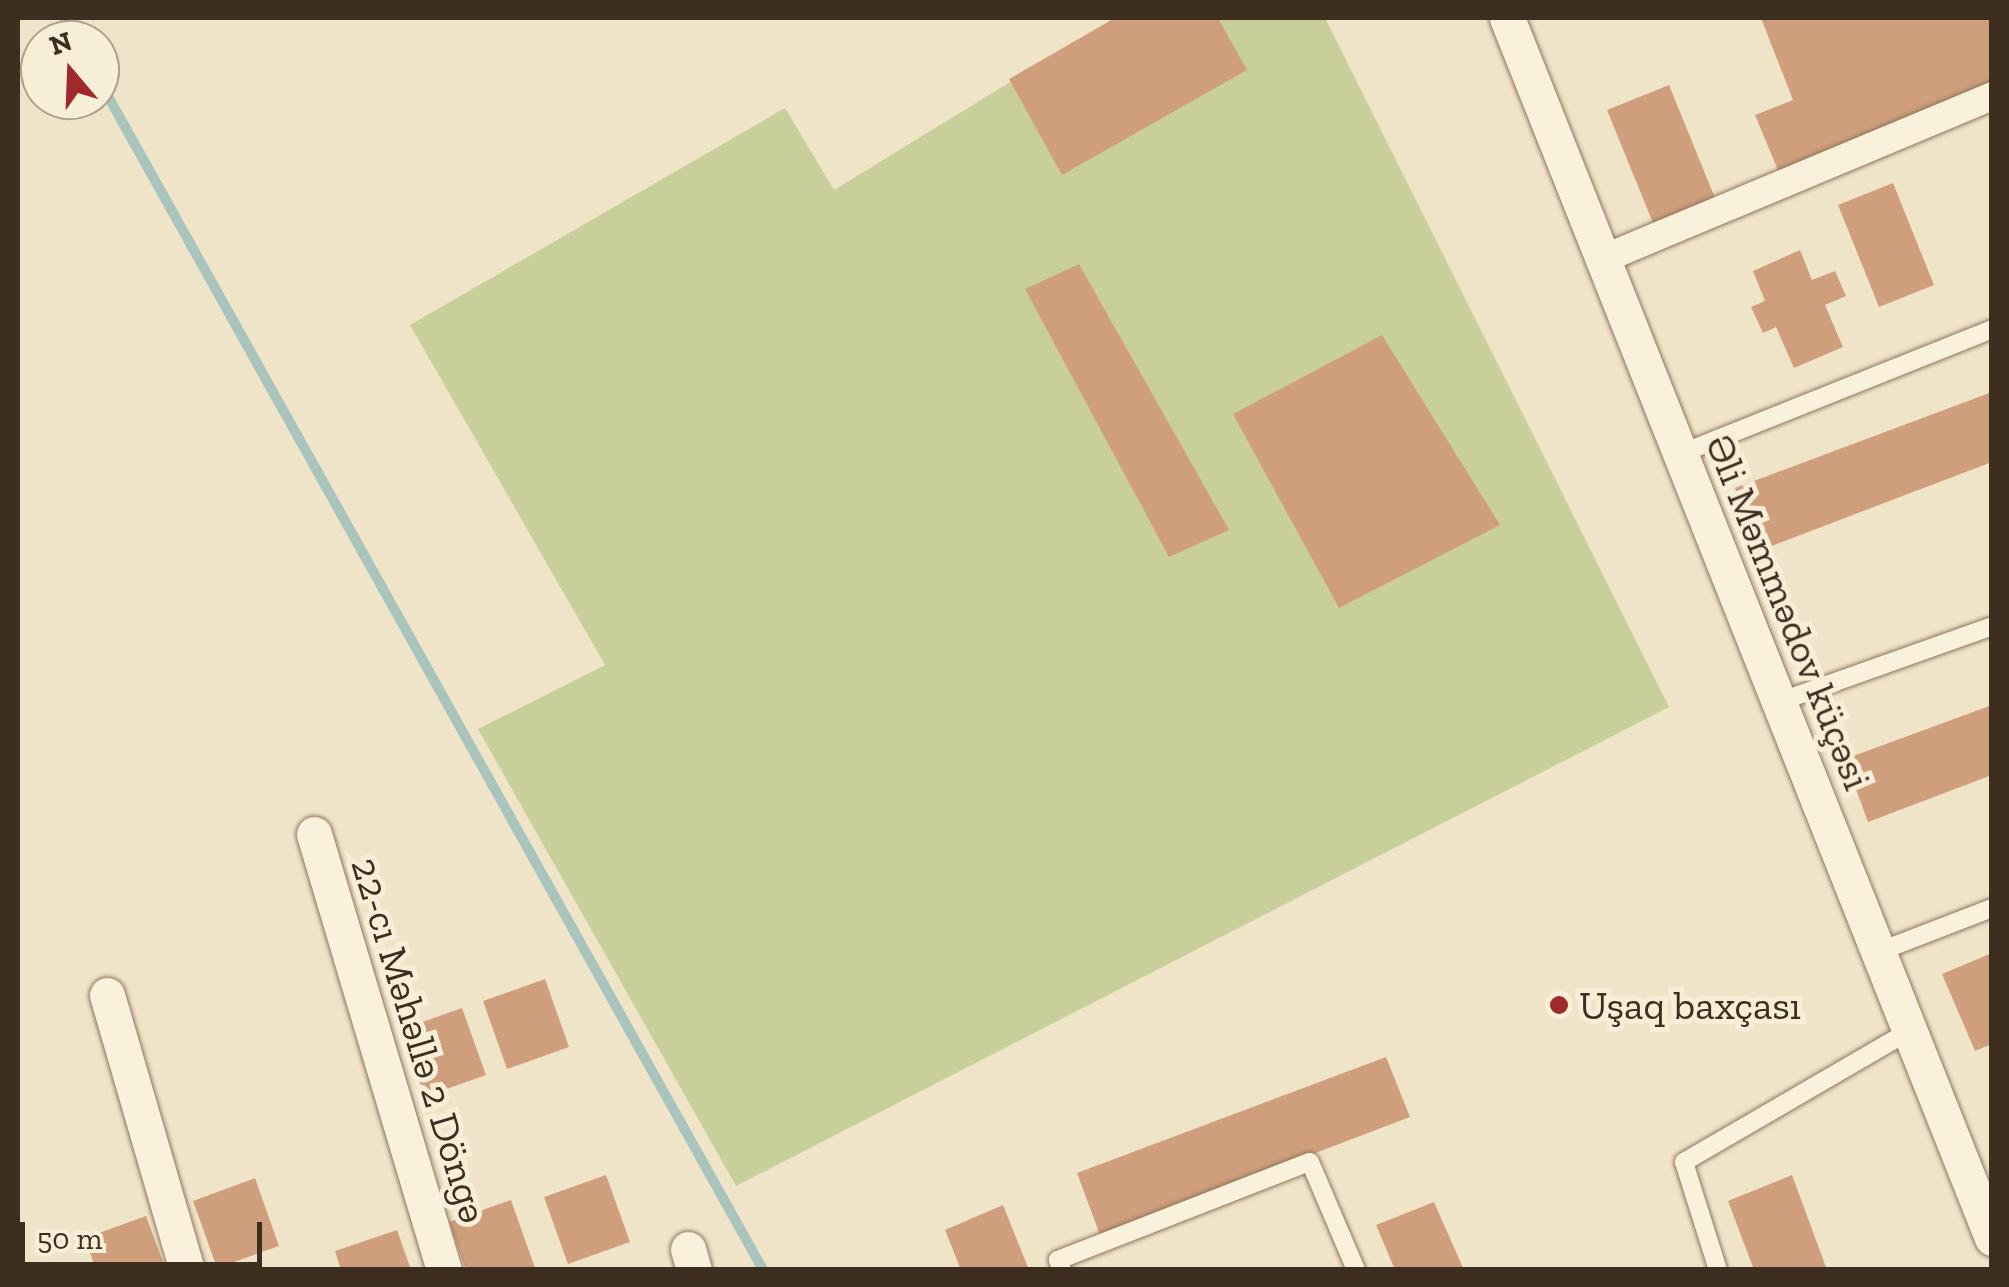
<!DOCTYPE html>
<meta charset="utf-8">
<style>
body{margin:0}
#map{position:relative;width:2009px;height:1287px;overflow:hidden;background:#f0e4c8;font-family:"Zilla Slab",serif}
div>[style]{position:absolute}
[style*='--x']{left:calc(var(--x)*1px);top:calc(var(--y)*1px);width:calc(var(--w)*1px);rotate:calc(var(--a)*1deg)}
.green>*{inset:0;background:#c9cf9b}
.stream>*{height:10px;margin:-5px;padding:0 5px;transform-origin:5px;border-radius:5px;background:#a9c4bc}
.building>*{inset:0;background:#cf9f7d}
.roads{filter:drop-shadow(0 0 2px #8d765c) drop-shadow(0 0 2px #8d765c)}
.service>*{height:18px;margin:-9px;padding:0 9px;transform-origin:9px;border-radius:9px;background:#faf1dc}
.pedestrian>*{height:28px;margin:-14px;padding:0 14px;transform-origin:14px;border-radius:14px;background:#faf1dc}
.minor>*{height:35px;margin:-17.5px;padding:0 17.5px;transform-origin:17.5px;border-radius:17.5px;background:#faf1dc}
.dots>*{width:28px;height:28px;translate:-50% -50%;box-sizing:border-box;border:5px solid #f7eed8;border-radius:50%}
span{translate:-50% -50%;white-space:nowrap;text-align:center;line-height:1.15;-webkit-text-stroke:10px #f7eed8;paint-order:stroke}
.street-label{font-size:40px;color:#3d2e20}
.poi-label{font-size:40px;color:#3d2e20}
.left{translate:0 -50%;text-align:left}
.frame{position:absolute;inset:0;border:20px solid #3d2e20;pointer-events:none}
.north{position:absolute;left:20px;top:20px;width:100px;height:100px;box-sizing:border-box;background:#f7eed8;border:2px solid #ada18e;border-radius:50%;rotate:341deg;font-size:28px;font-weight:700;line-height:40px;text-align:center;color:#3d2e20}
.north::after{content:'';display:block;margin:auto;width:35px;height:45px;background:#9e2a2b;clip-path:polygon(50% 0,100% 100%,50% 72%,0 100%)}
.scale{position:absolute;left:20px;top:1222px;width:242px;height:45px;box-sizing:border-box;border:5px solid #3d2e20;border-top:0;padding-left:12px;font-size:30px;line-height:35px;white-space:nowrap;color:#3d2e20;-webkit-text-stroke:8px #f7eed8;paint-order:stroke}
</style>
<div id="map">
<div class="green">
<i style="clip-path:polygon(1115px 18px,1325px 18px,1669px 707px,736px 1186px,478px 729px,605px 665px,410px 325px,785px 108px,834px 190px)"></i>
</div>
<div class="stream">
<i style="--x:64;--y:18;--w:25;--a:61"></i>
<i style="--x:100;--y:82;--w:1360;--a:60.83"></i>
</div>
<div class="building">
<i style="clip-path:polygon(1115px 18px,1218px 18px,1247px 70px,1062px 175px,1009px 79px)"></i>
<i style="clip-path:polygon(1761px 18px,1992px 18px,1992px 95px,1780px 175px,1755px 115px,1793px 100px)"></i>
<i style="clip-path:polygon(1669px 85px,1715px 198px,1653px 223px,1607px 110px)"></i>
<i style="clip-path:polygon(1893px 183px,1934px 285px,1879px 307px,1838px 205px)"></i>
<i style="clip-path:polygon(1800px 250px,1812px 280px,1835px 271px,1846px 296px,1825px 305px,1843px 347px,1794px 368px,1776px 327px,1763px 333px,1751px 307px,1765px 301px,1753px 271px)"></i>
<i style="clip-path:polygon(1079px 264px,1229px 530px,1169px 557px,1025px 289px)"></i>
<i style="clip-path:polygon(1382px 335px,1500px 525px,1339px 608px,1233px 414px)"></i>
<i style="clip-path:polygon(1992px 392px,1992px 462px,1758px 551px,1735px 488px)"></i>
<i style="clip-path:polygon(1992px 705px,1992px 775px,1868px 822px,1845px 759px)"></i>
<i style="clip-path:polygon(1992px 953px,1992px 1044px,1975px 1051px,1942px 974px)"></i>
<i style="clip-path:polygon(545px 979px,569px 1047px,507px 1069px,483px 1001px)"></i>
<i style="clip-path:polygon(462px 1008px,486px 1075px,424px 1097px,400px 1030px)"></i>
<i style="clip-path:polygon(1386px 1057px,1410px 1117px,1100px 1235px,1077px 1173px)"></i>
<i style="clip-path:polygon(606px 1175px,630px 1242px,568px 1264px,544px 1197px)"></i>
<i style="clip-path:polygon(1792px 1175px,1827px 1270px,1754px 1270px,1728px 1201px)"></i>
<i style="clip-path:polygon(255px 1178px,279px 1246px,217px 1268px,193px 1201px)"></i>
<i style="clip-path:polygon(511px 1200px,535px 1268px,466px 1270px,449px 1222px)"></i>
<i style="clip-path:polygon(1434px 1202px,1464px 1270px,1395px 1270px,1376px 1225px)"></i>
<i style="clip-path:polygon(1003px 1205px,1029px 1270px,961px 1270px,945px 1230px)"></i>
<i style="clip-path:polygon(146px 1216px,166px 1270px,96px 1270px,85px 1238px)"></i>
<i style="clip-path:polygon(397px 1230px,411px 1270px,341px 1270px,335px 1251px)"></i>
</div>
<div class="roads">
<div class="service">
<i style="--x:1680;--y:454;--w:336;--a:-21.8"></i>
<i style="--x:1779;--y:702;--w:226;--a:-19.6"></i>
<i style="--x:1878;--y:952;--w:122;--a:-21.1"></i>
<i style="--x:1062;--y:1270;--w:11;--a:-112"></i>
<i style="--x:1058;--y:1260;--w:270;--a:-21.3"></i>
<i style="--x:1310;--y:1162;--w:117;--a:66.9"></i>
<i style="--x:1718;--y:1270;--w:113;--a:-107.5"></i>
<i style="--x:1684;--y:1162;--w:260;--a:-30.2"></i>
</div>
<div class="pedestrian">
<i style="--x:1603;--y:259;--w:422;--a:-22.7"></i>
</div>
<div class="minor">
<i style="--x:1507;--y:18;--w:1313;--a:68.32"></i>
<i style="--x:314;--y:834;--w:455;--a:73.4"></i>
<i style="--x:107;--y:995;--w:286;--a:73.8"></i>
<i style="--x:688;--y:1249;--w:22;--a:74"></i>
</div>
</div>
<div class="dots">
<i style="left:1559px;top:1005px;background:#9e2a2b"></i>
</div>
<div class="street-label">
<span style="left:1789px;top:612px;rotate:68deg">Əli Məmmədov küçəsi</span>
<span style="left:420px;top:1040px;rotate:73deg">22-cı Məhəllə 2 Döngə</span>
</div>
<div class="poi-label">
<span class="left" style="left:1579px;top:1005px">Uşaq baxçası</span>
</div>
<div class="frame"></div>
<div class="north">N</div>
<div class="scale">50 m</div>
</div>
